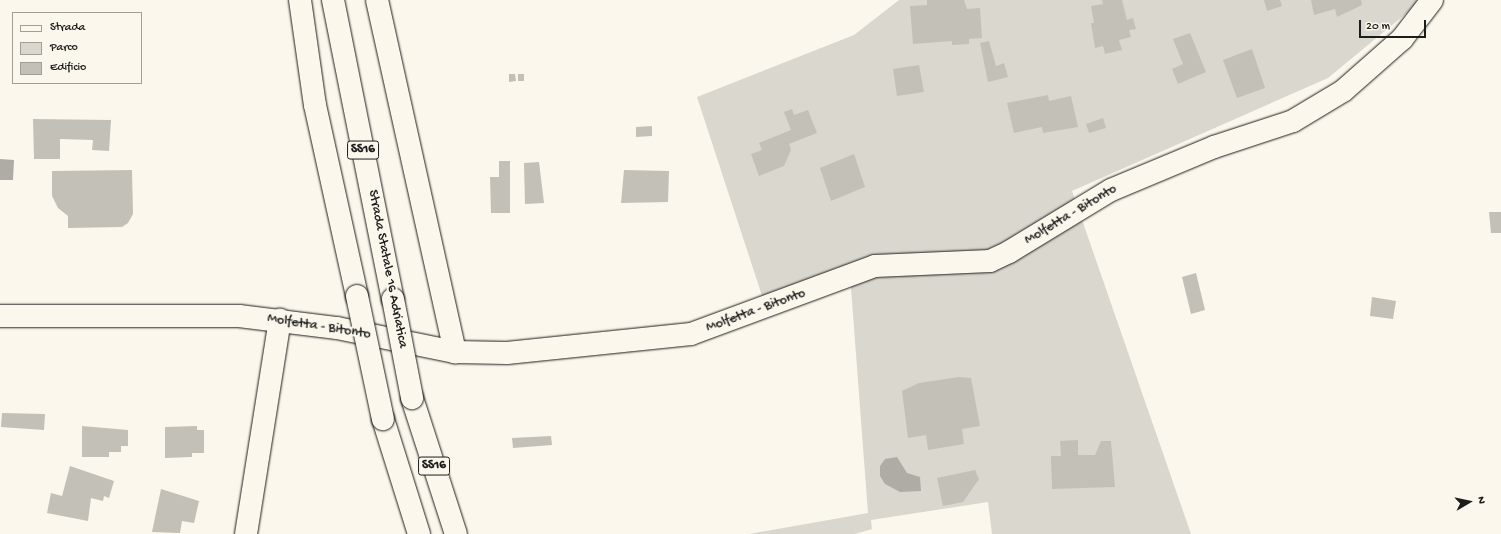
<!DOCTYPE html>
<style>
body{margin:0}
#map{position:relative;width:1501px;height:534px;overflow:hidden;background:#fbf7ec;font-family:"Gochi Hand",sans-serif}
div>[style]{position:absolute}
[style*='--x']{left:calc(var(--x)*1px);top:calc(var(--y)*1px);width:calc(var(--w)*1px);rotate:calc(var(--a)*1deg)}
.green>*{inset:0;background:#dad7ce}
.water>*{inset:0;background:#afaca5}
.building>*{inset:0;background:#c3c0b8}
.roads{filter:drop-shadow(0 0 1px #1c1c1c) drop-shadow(0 0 1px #1c1c1c)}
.minor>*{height:22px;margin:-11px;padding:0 11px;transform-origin:11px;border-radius:11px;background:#fbf7ec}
.major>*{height:22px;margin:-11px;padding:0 11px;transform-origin:11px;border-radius:11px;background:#fbf7ec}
.highway>*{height:22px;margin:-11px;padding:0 11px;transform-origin:11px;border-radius:11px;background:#fbf7ec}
.bridges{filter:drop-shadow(0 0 1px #1c1c1c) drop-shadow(0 0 1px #1c1c1c)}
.highway-bridge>*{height:22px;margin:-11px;padding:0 11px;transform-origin:11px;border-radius:11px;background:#fbf7ec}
span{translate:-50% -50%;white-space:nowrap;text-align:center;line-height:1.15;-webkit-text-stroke:4px #fbf7ec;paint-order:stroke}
.shield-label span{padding:1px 3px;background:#fbf7ec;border:1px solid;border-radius:3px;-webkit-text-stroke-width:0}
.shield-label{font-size:13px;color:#1c1c1c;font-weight:700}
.street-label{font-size:14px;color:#1c1c1c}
.legend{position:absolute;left:12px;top:12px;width:130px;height:72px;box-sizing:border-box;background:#fbf7ec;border:1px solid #a29f99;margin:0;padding:5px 7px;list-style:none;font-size:12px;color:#1c1c1c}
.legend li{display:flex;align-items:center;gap:8px;height:20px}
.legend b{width:20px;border:1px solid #a29f99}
.north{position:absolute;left:1449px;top:482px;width:40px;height:40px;-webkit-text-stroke:3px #fbf7ec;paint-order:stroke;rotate:81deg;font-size:11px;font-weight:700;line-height:16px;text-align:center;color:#1c1c1c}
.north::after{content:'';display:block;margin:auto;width:14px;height:18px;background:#1c1c1c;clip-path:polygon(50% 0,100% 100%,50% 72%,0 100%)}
.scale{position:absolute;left:1359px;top:20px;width:67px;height:18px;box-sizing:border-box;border:2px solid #1c1c1c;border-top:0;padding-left:5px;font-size:12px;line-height:14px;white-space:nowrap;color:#1c1c1c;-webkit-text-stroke:3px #fbf7ec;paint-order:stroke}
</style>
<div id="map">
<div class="green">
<i style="clip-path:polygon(899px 0,1417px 0,1414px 7px,1328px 78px,1072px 191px,1191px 534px,992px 534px,988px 502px,871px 520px,872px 529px,855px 534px,749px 534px,868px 513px,850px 275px,766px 308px,697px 97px,854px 35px)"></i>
</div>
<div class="water">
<i style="clip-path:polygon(0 159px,14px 160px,13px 180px,0 180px)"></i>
<i style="clip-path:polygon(897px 457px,907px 473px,920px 477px,921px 491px,900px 492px,885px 484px,880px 476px,880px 466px,885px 459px)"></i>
</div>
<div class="building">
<i style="clip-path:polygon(927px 0,964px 0,967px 9px,980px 8px,982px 38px,969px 39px,969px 44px,952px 45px,952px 41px,913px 44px,910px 6px,927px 5px)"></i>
<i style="clip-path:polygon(1102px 0,1122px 0,1127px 20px,1133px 18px,1136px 29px,1129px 30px,1131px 37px,1119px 40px,1122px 50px,1105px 54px,1103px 46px,1095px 48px,1091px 23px,1094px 23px,1091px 6px,1103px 4px)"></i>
<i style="clip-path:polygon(1264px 0,1280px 0,1282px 6px,1267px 11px)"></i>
<i style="clip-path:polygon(1311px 0,1361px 0,1362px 5px,1337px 17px,1335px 9px,1314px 15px)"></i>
<i style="clip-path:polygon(1190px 33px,1206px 72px,1178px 84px,1172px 69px,1183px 64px,1173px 39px)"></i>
<i style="clip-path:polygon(989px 41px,996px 66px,1004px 63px,1008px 77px,988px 82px,980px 43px)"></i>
<i style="clip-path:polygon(1252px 49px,1265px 88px,1237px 98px,1223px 60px)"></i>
<i style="clip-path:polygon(919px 65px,924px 92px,897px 96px,893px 69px)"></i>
<i style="clip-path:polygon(509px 74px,515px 74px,516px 81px,509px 82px)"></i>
<i style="clip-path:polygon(518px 74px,524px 74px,524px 81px,518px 81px)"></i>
<i style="clip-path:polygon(1048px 95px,1049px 101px,1071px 96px,1078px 127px,1043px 133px,1042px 127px,1014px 133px,1007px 103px)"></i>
<i style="clip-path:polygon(792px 109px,794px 115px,808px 110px,817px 133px,789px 144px,791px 150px,784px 166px,759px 176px,751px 154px,762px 150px,759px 143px,791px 130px,784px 112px)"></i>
<i style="clip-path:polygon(1103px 118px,1106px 128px,1089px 133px,1086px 124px)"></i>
<i style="clip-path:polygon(33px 119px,111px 120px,109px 151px,92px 150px,93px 140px,60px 139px,60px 159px,34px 159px)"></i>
<i style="clip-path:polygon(652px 126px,652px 136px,636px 137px,636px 127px)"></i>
<i style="clip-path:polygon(854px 154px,865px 187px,831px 201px,820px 168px)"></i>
<i style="clip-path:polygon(499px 161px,510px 161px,510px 213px,491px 213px,490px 177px,499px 177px)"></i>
<i style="clip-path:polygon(539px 162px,544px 203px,525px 204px,524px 163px)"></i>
<i style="clip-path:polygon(132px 170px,133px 214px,128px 223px,122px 227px,68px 228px,68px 216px,58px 208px,52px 196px,52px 171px)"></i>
<i style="clip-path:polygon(624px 170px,669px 171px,668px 202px,621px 203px)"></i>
<i style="clip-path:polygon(1489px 212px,1501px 212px,1501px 233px,1491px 233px)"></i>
<i style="clip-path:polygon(1196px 273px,1205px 310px,1191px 314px,1182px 277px)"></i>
<i style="clip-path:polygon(1372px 297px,1396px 301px,1393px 319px,1370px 316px)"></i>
<i style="clip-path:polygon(959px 377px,971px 378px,980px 426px,962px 429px,964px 444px,928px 450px,926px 435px,908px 438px,902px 391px,919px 383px)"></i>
<i style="clip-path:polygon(2px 413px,45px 414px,44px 430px,1px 427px)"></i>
<i style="clip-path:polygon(82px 426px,128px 430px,128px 446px,121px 446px,121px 452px,109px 452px,109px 457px,82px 457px)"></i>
<i style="clip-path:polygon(197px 426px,197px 430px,204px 430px,204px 453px,192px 453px,192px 457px,165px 458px,165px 427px)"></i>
<i style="clip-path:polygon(551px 436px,552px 445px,513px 448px,512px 438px)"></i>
<i style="clip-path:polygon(1078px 440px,1078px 455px,1095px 455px,1101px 441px,1111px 441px,1115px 487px,1052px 489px,1051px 456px,1061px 456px,1060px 441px)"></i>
<i style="clip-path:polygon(70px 466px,114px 481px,109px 498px,104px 496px,103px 501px,91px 498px,88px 521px,47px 513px,51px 493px,62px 496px)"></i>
<i style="clip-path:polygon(975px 470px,979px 479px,963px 502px,943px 506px,937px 478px)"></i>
<i style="clip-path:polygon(161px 489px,199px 501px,194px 523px,182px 521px,180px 533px,152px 532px)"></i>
</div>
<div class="roads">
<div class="minor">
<i style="--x:377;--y:0;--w:361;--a:77.5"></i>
<i style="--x:337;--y:328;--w:120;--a:11.5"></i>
<i style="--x:455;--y:352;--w:52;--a:1.1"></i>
<i style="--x:507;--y:353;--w:185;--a:-5.9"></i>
<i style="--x:691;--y:334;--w:196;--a:-20.3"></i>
<i style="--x:875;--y:266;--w:115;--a:-2.5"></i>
<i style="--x:990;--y:261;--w:21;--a:-25"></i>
<i style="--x:1009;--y:252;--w:119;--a:-31.3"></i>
<i style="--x:1111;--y:190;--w:112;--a:-22.7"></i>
<i style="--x:1214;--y:147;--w:83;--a:-18.2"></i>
<i style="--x:1293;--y:121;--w:58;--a:-31"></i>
<i style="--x:1343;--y:91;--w:79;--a:-41.4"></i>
<i style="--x:1402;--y:39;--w:49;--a:-52.4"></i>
<i style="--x:246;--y:534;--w:217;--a:-81"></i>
</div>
<div class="major">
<i style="--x:0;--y:316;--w:239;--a:0"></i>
<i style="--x:239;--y:316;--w:99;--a:7"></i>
</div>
<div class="highway">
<i style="--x:300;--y:0;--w:106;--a:81.9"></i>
<i style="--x:315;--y:105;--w:196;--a:77.6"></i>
<i style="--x:333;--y:0;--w:305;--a:78.7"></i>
<i style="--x:412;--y:398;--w:143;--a:72.1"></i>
<i style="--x:383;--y:419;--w:121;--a:72.6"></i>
</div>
</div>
<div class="bridges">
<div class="highway-bridge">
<i style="--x:357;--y:296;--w:126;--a:78.1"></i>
<i style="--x:393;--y:299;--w:101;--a:79.1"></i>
</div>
</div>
<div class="shield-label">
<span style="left:363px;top:150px">SS16</span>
<span style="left:434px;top:466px">SS16</span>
</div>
<div class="street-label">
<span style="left:1071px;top:215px;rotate:-31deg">Molfetta - Bitonto</span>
<span style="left:387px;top:269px;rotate:79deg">Strada Statale 16 Adriatica</span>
<span style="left:756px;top:311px;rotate:-20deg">Molfetta - Bitonto</span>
<span style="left:319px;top:327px;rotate:9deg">Molfetta - Bitonto</span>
</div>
<ul class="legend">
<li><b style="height:5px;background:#fbf7ec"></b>Strada</li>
<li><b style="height:11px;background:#dad7ce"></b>Parco</li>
<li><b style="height:11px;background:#c3c0b8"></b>Edificio</li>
</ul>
<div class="north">N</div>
<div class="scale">20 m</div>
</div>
